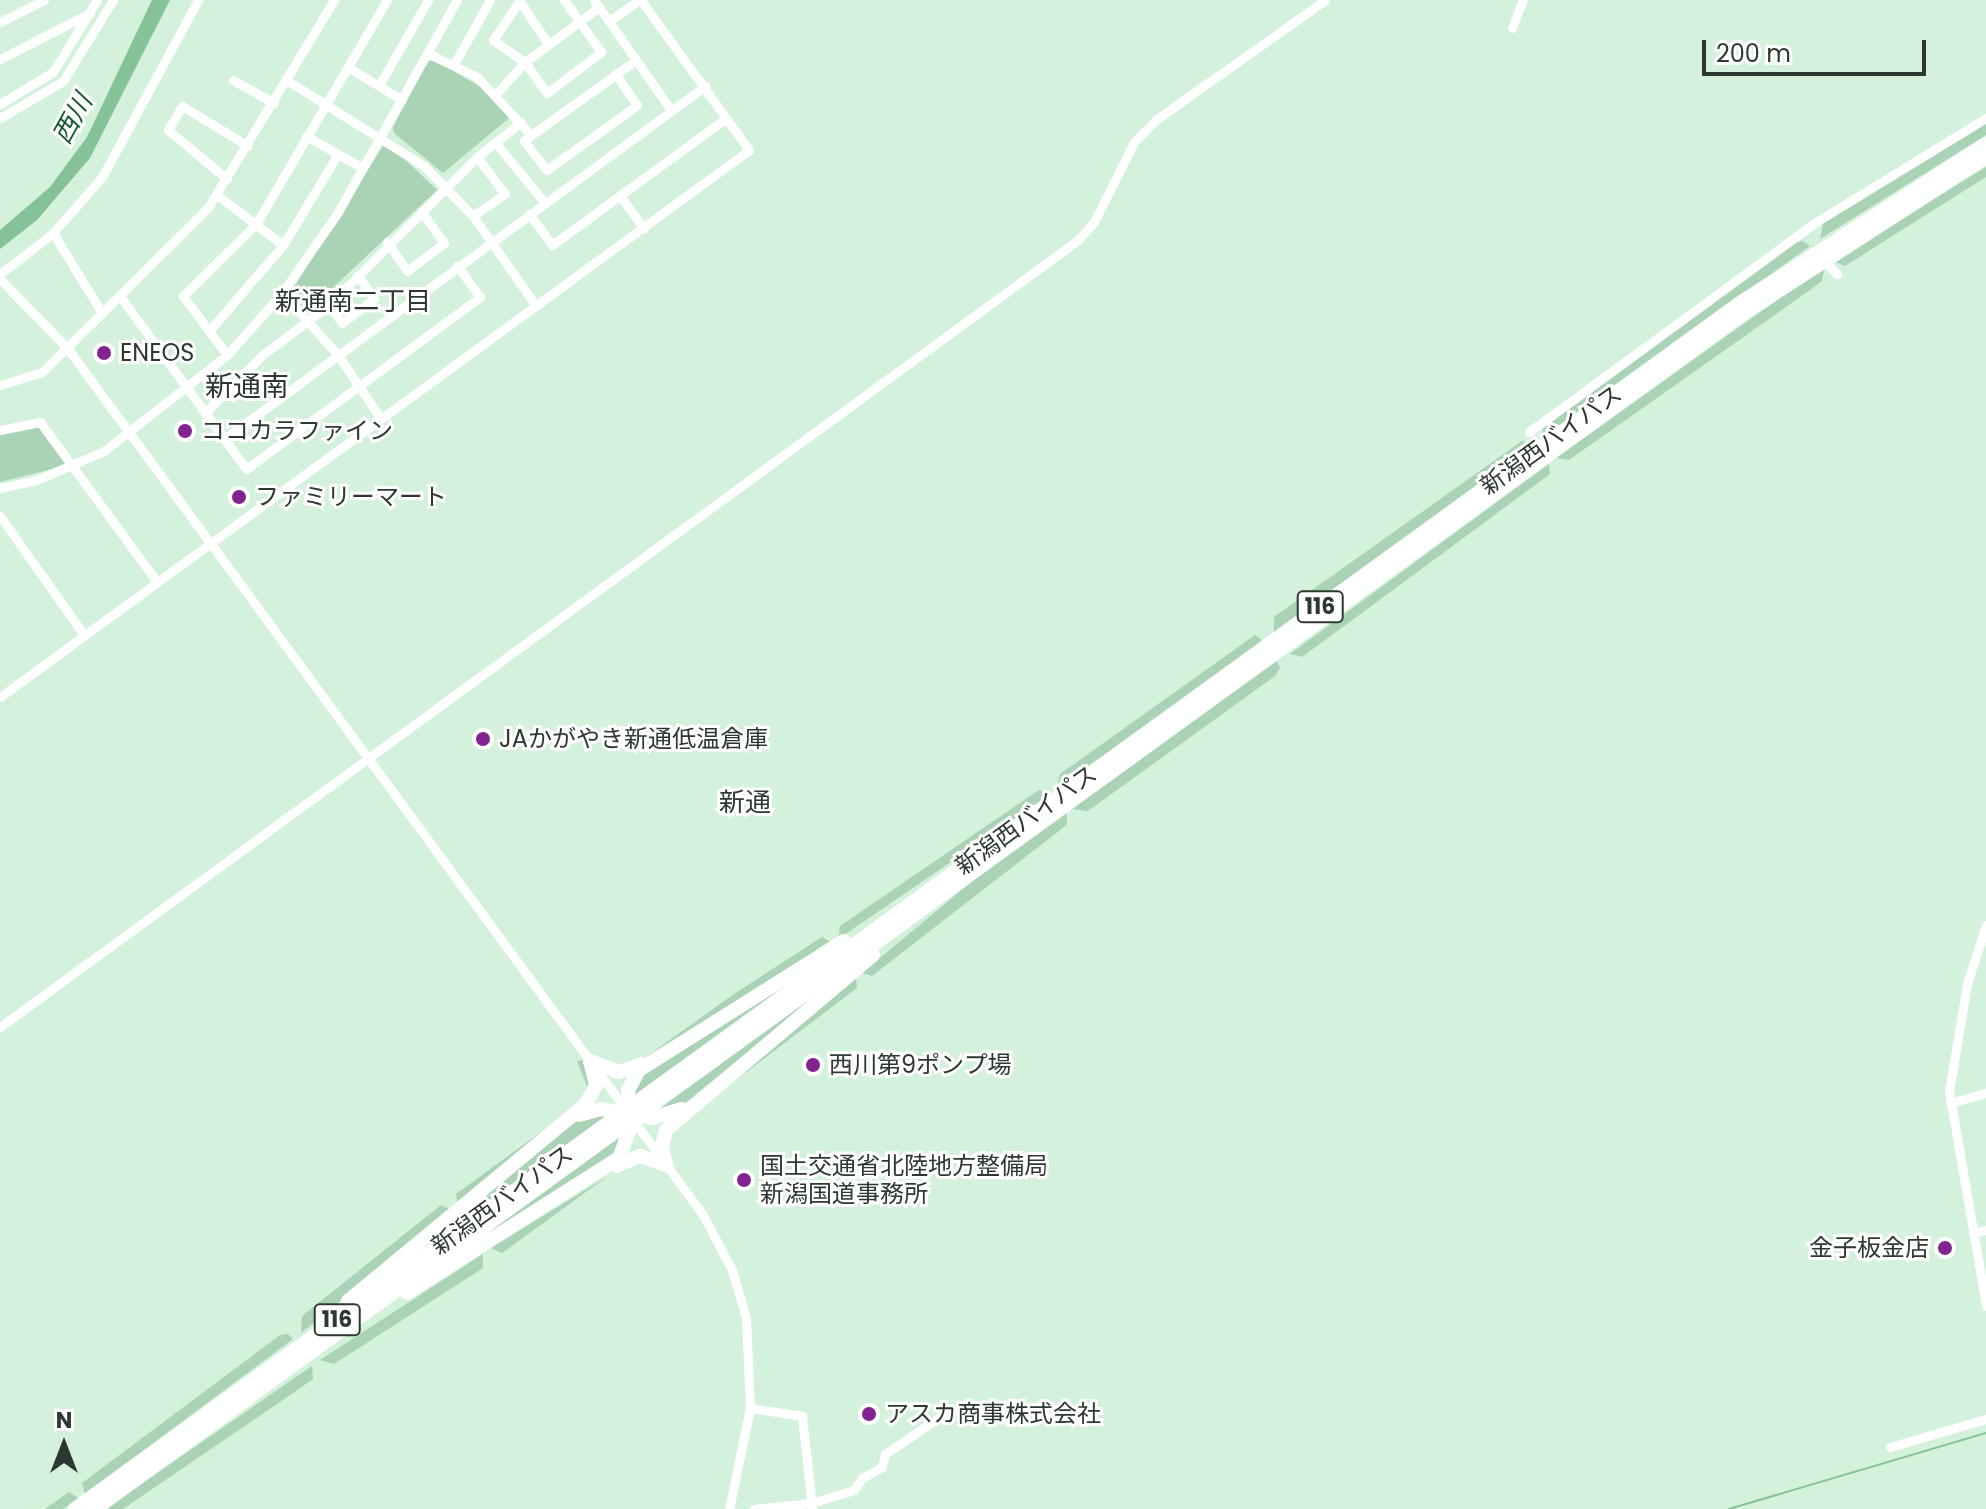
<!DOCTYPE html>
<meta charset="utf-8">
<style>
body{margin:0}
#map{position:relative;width:1986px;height:1509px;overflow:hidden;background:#d4f2db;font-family:Poppins,"Noto Sans JP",sans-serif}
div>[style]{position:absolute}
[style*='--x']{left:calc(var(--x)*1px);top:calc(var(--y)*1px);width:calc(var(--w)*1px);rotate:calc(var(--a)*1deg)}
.green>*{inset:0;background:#aad2b5}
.water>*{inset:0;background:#86c297}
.stream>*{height:2px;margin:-1px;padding:0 1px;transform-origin:1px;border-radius:1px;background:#86c297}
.minor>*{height:9px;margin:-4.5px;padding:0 4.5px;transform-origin:4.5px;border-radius:4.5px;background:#fff}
.highway>*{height:14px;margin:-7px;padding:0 7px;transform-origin:7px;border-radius:7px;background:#fff}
.dots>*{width:22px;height:22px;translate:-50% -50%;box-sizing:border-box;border:4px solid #fff;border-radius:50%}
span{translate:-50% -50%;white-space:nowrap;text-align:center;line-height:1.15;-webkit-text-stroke:6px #fff;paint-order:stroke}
.shield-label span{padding:2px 6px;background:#fff;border:2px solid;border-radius:6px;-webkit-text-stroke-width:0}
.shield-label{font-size:22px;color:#2d3830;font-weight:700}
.poi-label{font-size:24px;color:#2d3830}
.left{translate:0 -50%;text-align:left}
.right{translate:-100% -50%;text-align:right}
.street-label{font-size:24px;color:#2d3830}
.water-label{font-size:26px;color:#135830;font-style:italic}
.neighbourhood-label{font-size:26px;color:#2d3830}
.quarter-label{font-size:28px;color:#2d3830}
.north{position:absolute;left:24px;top:1405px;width:80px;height:80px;-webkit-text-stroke:6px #fff;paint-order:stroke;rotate:0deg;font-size:22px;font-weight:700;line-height:32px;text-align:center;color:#2d3830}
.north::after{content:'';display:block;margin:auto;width:28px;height:36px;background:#2d3830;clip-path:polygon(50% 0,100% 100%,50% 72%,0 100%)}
.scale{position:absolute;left:1702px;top:40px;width:224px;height:36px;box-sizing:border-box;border:4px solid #2d3830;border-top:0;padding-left:10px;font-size:24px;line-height:28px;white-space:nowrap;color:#2d3830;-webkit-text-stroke:6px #fff;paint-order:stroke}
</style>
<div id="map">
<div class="green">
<i style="clip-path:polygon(428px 61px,437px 61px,487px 91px,509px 118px,443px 173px,394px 133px,393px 127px)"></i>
<i style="clip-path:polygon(1986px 122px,1986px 135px,1820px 239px,1823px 223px)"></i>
<i style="clip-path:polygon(383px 146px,391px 146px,437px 190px,309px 310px,291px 292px)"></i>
<i style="clip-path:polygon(1986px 167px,1986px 177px,1845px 266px,1834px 261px)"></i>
<i style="clip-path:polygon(1803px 241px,1810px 246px,1542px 439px,1543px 425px,1793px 243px)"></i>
<i style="clip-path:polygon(1825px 266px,1822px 281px,1810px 290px,1569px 460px,1556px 458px)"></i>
<i style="clip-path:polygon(39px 424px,68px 465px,0 482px,0 433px)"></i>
<i style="clip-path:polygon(1522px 441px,1535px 444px,1274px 632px,1274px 617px)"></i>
<i style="clip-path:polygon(1549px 464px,1550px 474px,1366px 610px,1302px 657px,1290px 654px)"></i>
<i style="clip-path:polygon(1255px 635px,1263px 641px,1057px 789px,1060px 774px)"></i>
<i style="clip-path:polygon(1277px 661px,1280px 668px,1275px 676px,1088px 811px,1072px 809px)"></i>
<i style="clip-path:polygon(1039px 790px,1052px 793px,838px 939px,840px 926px)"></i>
<i style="clip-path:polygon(1067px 813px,1067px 824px,1059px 831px,872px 976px,862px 973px,976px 878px)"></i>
<i style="clip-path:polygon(822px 937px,832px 943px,646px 1057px,734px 994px)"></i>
<i style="clip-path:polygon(812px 967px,763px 1002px,633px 1096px,640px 1075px)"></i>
<i style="clip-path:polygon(856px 977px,857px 988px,694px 1112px)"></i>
<i style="clip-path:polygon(835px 981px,675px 1111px,649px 1116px)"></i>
<i style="clip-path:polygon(584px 1060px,592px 1084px,584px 1101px,458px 1204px,456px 1194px,578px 1105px,587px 1086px,577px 1061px)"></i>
<i style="clip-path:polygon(609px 1114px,417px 1253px,542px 1144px,584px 1117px)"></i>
<i style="clip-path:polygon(627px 1132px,624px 1147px,428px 1276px)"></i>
<i style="clip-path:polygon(608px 1176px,502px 1253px,491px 1248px,564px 1203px)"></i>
<i style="clip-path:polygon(441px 1205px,452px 1210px,301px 1333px,302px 1316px)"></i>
<i style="clip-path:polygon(483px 1254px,483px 1268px,334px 1364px,320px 1360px)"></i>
<i style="clip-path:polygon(288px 1334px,293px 1339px,85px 1494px,82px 1483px,280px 1335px)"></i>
<i style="clip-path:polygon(312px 1366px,313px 1379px,299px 1389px,123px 1509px,105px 1509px)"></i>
<i style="clip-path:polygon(69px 1492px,78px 1498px,63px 1509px,45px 1509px)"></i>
</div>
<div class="water">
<i style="clip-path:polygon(152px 0,170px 0,90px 158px,37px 220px,0 249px,0 230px,50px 187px,87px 137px)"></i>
</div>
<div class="stream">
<i style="--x:1729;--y:1509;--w:268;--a:-16.5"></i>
</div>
<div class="minor">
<i style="--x:519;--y:0;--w:53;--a:56.6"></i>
<i style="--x:520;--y:0;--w:48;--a:124"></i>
<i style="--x:493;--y:40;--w:39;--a:35"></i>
<i style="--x:525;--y:62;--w:38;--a:55"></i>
<i style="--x:547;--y:93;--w:68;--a:-37.2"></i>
<i style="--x:601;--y:52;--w:64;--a:-125.4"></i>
<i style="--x:594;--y:0;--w:134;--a:55"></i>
<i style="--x:609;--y:21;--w:37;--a:-35"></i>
<i style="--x:0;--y:22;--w:49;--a:-26.6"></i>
<i style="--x:1512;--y:28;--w:30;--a:-69"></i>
<i style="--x:427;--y:53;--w:55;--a:25.6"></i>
<i style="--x:477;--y:77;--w:79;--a:47"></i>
<i style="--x:531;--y:135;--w:129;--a:-35.5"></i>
<i style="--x:0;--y:59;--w:101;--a:-27.1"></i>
<i style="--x:454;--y:64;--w:73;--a:-60.6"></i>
<i style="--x:348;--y:67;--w:63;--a:31.4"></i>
<i style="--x:233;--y:80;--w:47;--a:29.3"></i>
<i style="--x:288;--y:81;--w:160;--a:32"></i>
<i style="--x:424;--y:166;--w:70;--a:45.6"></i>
<i style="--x:473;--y:216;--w:110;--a:55"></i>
<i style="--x:379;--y:85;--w:98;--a:-60"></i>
<i style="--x:497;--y:93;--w:42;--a:-47.9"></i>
<i style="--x:525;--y:62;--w:92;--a:-36.6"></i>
<i style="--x:0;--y:104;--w:62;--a:-31.1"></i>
<i style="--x:53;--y:72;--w:84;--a:-58.6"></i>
<i style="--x:0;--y:118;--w:73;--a:-30.4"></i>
<i style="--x:63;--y:81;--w:95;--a:-58.3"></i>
<i style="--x:531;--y:135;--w:9;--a:139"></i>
<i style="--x:524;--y:141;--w:37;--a:52"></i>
<i style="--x:547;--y:170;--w:111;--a:-35.8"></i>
<i style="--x:637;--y:105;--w:38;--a:-125"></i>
<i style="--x:306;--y:136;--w:65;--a:29.3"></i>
<i style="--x:495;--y:142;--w:79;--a:50.7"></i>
<i style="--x:227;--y:179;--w:77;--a:-140.3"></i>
<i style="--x:168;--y:130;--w:28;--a:-60"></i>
<i style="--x:182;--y:106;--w:77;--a:31.2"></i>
<i style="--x:217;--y:195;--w:83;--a:37.1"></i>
<i style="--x:621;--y:197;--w:39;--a:54"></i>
<i style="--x:529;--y:214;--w:39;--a:53"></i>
<i style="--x:552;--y:245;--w:215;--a:-36.1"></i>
<i style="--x:473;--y:216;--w:39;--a:-35"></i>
<i style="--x:505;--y:194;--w:46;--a:-127.1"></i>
<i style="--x:53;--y:233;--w:94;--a:58.5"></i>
<i style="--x:387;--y:242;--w:35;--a:55"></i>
<i style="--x:407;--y:271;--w:46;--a:-37.1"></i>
<i style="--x:444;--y:243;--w:39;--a:-126"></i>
<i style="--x:1828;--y:265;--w:13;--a:45"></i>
<i style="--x:0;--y:274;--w:67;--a:-37.7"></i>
<i style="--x:53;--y:233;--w:74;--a:-48.8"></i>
<i style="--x:102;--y:177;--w:201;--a:-61.5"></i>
<i style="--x:0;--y:279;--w:98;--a:45.8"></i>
<i style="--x:68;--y:349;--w:1074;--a:53.75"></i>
<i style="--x:703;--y:1215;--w:62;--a:62.2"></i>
<i style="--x:732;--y:1270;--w:50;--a:73.7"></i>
<i style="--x:746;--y:1318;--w:90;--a:87.5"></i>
<i style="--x:750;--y:1408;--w:103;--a:101.7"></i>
<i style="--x:282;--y:293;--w:84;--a:47.9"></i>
<i style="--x:338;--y:355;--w:77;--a:56.1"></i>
<i style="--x:120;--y:296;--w:214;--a:53.9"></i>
<i style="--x:246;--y:469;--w:290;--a:-36.3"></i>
<i style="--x:480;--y:297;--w:39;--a:-126"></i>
<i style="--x:329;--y:305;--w:22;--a:54"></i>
<i style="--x:342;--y:323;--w:40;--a:-37"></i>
<i style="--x:374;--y:299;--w:29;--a:-124"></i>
<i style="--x:209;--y:331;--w:113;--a:-49.3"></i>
<i style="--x:283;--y:245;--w:106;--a:-58.9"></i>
<i style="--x:227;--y:355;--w:74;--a:-126.7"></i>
<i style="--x:183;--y:296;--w:103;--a:-44.6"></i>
<i style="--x:256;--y:224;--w:259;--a:-59.7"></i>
<i style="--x:0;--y:385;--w:44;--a:-17.2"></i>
<i style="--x:42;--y:372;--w:232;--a:-44.7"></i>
<i style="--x:207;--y:209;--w:245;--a:-58.7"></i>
<i style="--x:205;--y:413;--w:80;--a:-45.5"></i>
<i style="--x:261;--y:356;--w:85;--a:-36.9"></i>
<i style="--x:329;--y:305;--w:209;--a:-45"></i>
<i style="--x:477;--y:157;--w:56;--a:-38.5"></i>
<i style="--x:0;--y:430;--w:41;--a:-11.3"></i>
<i style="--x:40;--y:422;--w:198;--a:53.8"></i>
<i style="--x:1529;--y:432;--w:356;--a:-36.2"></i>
<i style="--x:1816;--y:222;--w:199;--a:-31.5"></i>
<i style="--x:224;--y:439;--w:597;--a:-36.27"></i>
<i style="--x:0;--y:488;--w:35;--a:-12"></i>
<i style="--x:34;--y:481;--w:76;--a:-23.2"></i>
<i style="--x:104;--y:451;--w:156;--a:-38"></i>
<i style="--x:227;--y:355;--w:83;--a:-48.4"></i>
<i style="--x:282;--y:293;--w:98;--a:-55.3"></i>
<i style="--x:338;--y:212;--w:243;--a:-60.7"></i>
<i style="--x:0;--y:516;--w:146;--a:54.8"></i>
<i style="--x:0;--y:697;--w:927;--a:-36.14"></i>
<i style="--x:749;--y:150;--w:185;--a:-125.8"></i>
<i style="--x:1986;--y:925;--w:62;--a:107.9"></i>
<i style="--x:1967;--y:984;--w:109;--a:99.5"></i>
<i style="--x:1949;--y:1091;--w:218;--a:80.2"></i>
<i style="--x:0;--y:1027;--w:1335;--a:-36.13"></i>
<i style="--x:1078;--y:240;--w:24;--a:-48"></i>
<i style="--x:1094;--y:222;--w:89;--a:-63.4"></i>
<i style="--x:1134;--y:142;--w:33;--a:-45"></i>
<i style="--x:1157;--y:119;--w:206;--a:-35.3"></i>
<i style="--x:1950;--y:1103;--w:37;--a:-16"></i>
<i style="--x:1973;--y:1233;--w:13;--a:-13"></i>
<i style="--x:750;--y:1408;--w:53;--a:8.7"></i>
<i style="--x:802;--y:1416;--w:92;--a:83.7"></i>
<i style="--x:1890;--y:1447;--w:100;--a:-16.3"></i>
<i style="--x:754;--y:1509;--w:57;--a:-6"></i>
<i style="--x:811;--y:1503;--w:45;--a:-16.8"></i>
<i style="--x:854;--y:1490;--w:14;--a:-56"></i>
<i style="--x:862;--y:1478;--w:23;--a:-29"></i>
<i style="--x:882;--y:1467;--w:13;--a:-77"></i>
<i style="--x:885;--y:1454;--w:75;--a:-34.1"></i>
<i style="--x:947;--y:1412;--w:4;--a:45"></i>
</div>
<div class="highway">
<i style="--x:590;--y:1061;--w:31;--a:21"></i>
<i style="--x:619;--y:1072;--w:24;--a:-19"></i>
<i style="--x:579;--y:1115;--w:23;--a:-15"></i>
<i style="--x:601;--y:1109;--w:52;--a:10"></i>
<i style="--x:652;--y:1118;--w:31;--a:-17"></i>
<i style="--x:666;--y:1165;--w:19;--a:-102"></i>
<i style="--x:662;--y:1146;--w:16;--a:-76"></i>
<i style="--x:666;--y:1130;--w:271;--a:-40.2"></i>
<i style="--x:616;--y:1166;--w:26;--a:-23"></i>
<i style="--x:640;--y:1156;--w:28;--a:19"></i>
<i style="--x:407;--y:1293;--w:251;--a:-32.5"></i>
<i style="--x:619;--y:1158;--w:30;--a:-69"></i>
<i style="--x:630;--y:1130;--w:40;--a:-92.9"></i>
<i style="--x:628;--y:1090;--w:23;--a:-61"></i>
<i style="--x:639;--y:1070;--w:242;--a:-32.2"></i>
<i style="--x:348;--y:1301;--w:308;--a:-39.6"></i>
<i style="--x:585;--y:1105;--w:23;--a:-61"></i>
<i style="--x:596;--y:1085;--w:25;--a:-104"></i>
<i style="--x:75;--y:1509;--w:2052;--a:-35.92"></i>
<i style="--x:1737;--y:305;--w:297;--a:-32.9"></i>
<i style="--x:95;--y:1509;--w:2037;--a:-35.95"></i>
<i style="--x:1744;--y:313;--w:288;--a:-32.8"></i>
</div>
<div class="dots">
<i style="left:104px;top:353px;background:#812490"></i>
<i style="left:185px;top:431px;background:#812490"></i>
<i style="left:239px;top:497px;background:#812490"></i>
<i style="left:483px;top:739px;background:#812490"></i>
<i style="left:813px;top:1065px;background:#812490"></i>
<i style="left:744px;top:1180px;background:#812490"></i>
<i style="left:1945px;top:1248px;background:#812490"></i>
<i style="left:869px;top:1414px;background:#812490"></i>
</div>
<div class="shield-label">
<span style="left:1320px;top:607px">116</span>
<span style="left:337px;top:1320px">116</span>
</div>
<div class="poi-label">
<span class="left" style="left:120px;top:353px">ENEOS</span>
<span class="left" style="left:201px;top:431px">ココカラファイン</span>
<span class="left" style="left:255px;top:497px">ファミリーマート</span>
<span class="left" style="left:499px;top:739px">JAかがやき新通低温倉庫</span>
<span class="left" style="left:829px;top:1065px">西川第9ポンプ場</span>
<span class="left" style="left:760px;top:1180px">国土交通省北陸地方整備局<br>新潟国道事務所</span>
<span class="right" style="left:1929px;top:1248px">金子板金店</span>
<span class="left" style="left:885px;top:1414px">アスカ商事株式会社</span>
</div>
<div class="street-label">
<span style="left:1551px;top:440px;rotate:-36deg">新潟西バイパス</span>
<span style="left:1026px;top:820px;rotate:-36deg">新潟西バイパス</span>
<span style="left:502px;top:1200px;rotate:-36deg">新潟西バイパス</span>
</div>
<div class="water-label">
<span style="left:73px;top:119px;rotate:-61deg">西川</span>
</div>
<div class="neighbourhood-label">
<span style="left:353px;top:302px">新通南二丁目</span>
<span style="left:745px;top:803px">新通</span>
</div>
<div class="quarter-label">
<span style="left:247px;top:387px">新通南</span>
</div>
<div class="north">N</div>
<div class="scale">200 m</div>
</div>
